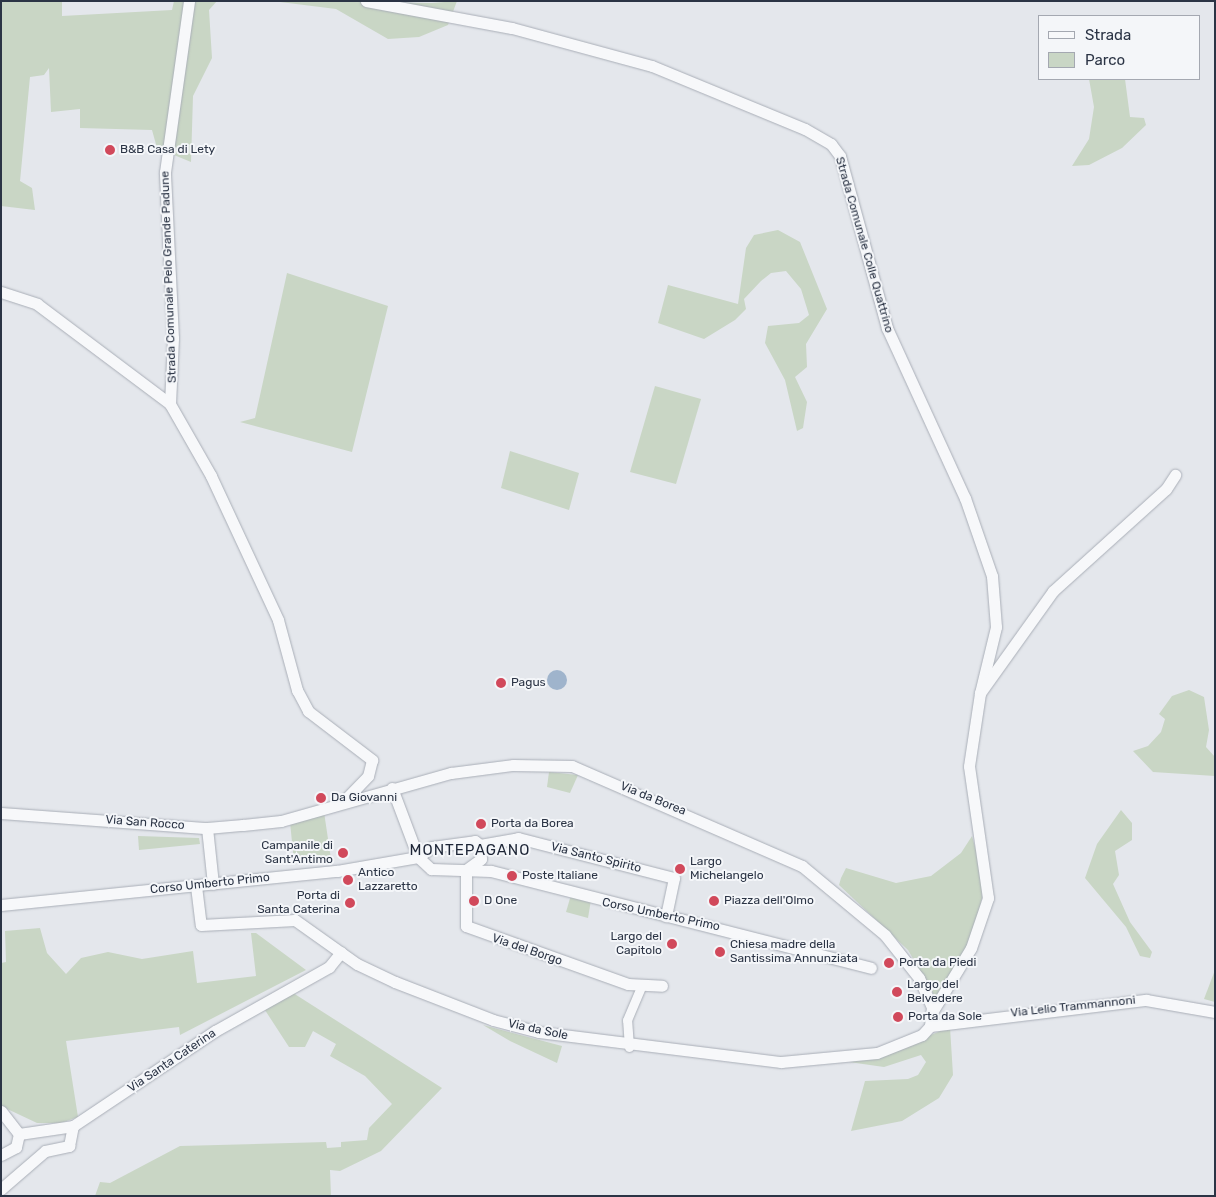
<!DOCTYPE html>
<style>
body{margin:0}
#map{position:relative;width:1216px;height:1197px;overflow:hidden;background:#e4e7ec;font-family:Rubik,sans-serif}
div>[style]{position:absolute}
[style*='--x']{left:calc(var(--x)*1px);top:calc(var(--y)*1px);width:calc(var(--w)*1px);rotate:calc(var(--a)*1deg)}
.green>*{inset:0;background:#c9d6c5}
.water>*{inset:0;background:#9fb4cc}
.round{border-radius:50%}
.roads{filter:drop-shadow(0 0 1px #a9aeb7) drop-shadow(0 0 1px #a9aeb7)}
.pedestrian>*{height:9px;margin:-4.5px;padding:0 4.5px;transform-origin:4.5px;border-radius:4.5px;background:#f7f8fa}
.minor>*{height:11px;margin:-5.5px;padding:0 5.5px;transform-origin:5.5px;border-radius:5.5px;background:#f7f8fa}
.dots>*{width:14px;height:14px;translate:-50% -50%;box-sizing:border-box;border:2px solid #f4f6f9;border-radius:50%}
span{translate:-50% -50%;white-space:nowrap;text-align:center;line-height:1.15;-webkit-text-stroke:4px #f4f6f9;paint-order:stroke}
.poi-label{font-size:12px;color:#2b3445}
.left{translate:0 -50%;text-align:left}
.right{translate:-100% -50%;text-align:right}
.street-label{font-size:12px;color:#2b3445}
.quarter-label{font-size:15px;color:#1d2536;letter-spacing:1px}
.frame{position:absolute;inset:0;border:2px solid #2b3445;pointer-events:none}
.legend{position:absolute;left:1038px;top:15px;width:162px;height:65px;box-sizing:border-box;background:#f4f6f9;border:1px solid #a4a8b1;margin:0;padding:6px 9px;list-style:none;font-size:15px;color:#2b3445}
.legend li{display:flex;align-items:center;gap:10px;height:25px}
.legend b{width:25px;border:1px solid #a4a8b1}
</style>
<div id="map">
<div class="green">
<i style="clip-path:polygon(1px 1px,62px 1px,62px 16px,172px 10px,174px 1px,217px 1px,209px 10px,212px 58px,193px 96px,191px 162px,157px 148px,152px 130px,80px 128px,80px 109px,51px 112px,49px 68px,44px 75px,30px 77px,20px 181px,32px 188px,35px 210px,1px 206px)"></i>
<i style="clip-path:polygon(272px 1px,432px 3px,457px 1px,448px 25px,419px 37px,388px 39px,336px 9px)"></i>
<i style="clip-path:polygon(1089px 79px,1125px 79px,1130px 117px,1144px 118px,1146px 125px,1122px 148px,1089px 165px,1072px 166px,1089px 139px,1094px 107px)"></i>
<i style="clip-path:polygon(778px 230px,800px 242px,827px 309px,806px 344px,807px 367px,795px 377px,807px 402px,803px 428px,797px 431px,785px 380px,765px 343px,768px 326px,799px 323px,809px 315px,801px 289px,786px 271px,771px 273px,761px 281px,744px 299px,746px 309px,735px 320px,704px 339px,658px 323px,668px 285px,738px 304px,746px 248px,754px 235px)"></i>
<i style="clip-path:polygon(287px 273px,388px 306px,352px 452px,240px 422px,255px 418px)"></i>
<i style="clip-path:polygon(655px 386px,701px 399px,676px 484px,630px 472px)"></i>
<i style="clip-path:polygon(510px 451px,579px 473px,569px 510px,501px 488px)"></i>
<i style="clip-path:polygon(1189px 690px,1204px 697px,1209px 730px,1206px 747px,1215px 757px,1215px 776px,1153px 772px,1133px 751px,1148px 746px,1161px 732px,1165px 719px,1159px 714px,1172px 696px)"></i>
<i style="clip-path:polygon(549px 772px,578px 775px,570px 793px,547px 787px)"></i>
<i style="clip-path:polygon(1121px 810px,1132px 823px,1132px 840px,1115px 851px,1119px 875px,1113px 884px,1130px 922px,1152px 952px,1150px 958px,1140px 956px,1126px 927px,1085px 878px,1097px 844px)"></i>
<i style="clip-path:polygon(324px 812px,331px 859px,294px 862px,290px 822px)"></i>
<i style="clip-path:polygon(138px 836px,199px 838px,200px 844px,139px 850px)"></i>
<i style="clip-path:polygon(972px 836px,981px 868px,982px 898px,974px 933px,937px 1000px,908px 950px,839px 885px,841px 878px,846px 868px,896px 883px,931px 876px,961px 853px)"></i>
<i style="clip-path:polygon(571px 895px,591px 900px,588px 918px,566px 912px)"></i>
<i style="clip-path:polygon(40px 928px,47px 953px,66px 974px,81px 958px,108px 952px,142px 959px,193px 951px,197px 983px,256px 976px,251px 933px,256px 933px,306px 970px,180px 1035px,179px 1027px,66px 1041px,78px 1117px,61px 1123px,37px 1123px,1px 1106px,1px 963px,6px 962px,5px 931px)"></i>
<i style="clip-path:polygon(1215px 970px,1215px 1002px,1204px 999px)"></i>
<i style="clip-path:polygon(290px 991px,442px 1088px,381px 1151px,340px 1171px,330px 1170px,331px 1196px,95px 1196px,100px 1182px,110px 1183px,180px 1146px,326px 1142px,327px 1148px,341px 1147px,341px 1142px,367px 1140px,369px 1128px,392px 1104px,365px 1076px,330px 1056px,336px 1044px,313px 1031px,305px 1047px,289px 1047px,263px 1007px)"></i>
<i style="clip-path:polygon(483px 1025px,562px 1046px,557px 1063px,510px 1041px)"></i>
<i style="clip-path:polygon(950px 1027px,953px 1075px,939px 1098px,902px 1121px,851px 1131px,865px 1081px,908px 1079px,918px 1075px,926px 1062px,921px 1055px,884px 1067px,849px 1062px,885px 1054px)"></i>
</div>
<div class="water">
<i class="round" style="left:547px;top:670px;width:20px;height:20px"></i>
</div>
<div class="roads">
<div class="pedestrian">
<i style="--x:629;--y:1047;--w:27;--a:-94"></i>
<i style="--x:627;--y:1020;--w:36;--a:-67"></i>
</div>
<div class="minor">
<i style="--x:366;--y:1;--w:148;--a:10.5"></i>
<i style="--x:512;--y:28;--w:145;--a:15.2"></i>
<i style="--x:652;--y:66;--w:165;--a:22.4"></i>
<i style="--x:805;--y:129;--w:30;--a:30"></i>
<i style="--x:831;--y:144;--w:15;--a:53"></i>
<i style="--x:840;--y:156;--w:178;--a:74.7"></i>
<i style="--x:887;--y:328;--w:187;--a:65.4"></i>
<i style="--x:965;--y:498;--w:83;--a:70.9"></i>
<i style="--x:992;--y:576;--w:51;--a:85.5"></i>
<i style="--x:996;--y:627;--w:68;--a:103.6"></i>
<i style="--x:1;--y:292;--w:38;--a:18"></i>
<i style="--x:37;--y:304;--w:166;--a:36.9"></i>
<i style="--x:170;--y:404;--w:83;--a:60.3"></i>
<i style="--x:211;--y:476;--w:159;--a:65"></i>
<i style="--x:278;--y:620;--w:73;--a:74.8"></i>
<i style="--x:297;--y:690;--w:24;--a:62"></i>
<i style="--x:308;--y:711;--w:81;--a:37.4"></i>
<i style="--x:372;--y:760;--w:16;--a:104"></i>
<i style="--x:368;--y:776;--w:35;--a:134"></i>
<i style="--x:170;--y:404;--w:66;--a:-87.4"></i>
<i style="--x:173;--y:338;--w:166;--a:-92.8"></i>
<i style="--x:165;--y:172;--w:173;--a:-82"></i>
<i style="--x:392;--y:788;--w:74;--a:69.4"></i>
<i style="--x:418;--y:857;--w:18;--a:43"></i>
<i style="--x:431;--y:869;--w:60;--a:1.9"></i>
<i style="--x:491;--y:871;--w:392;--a:14.3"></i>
<i style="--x:1;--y:813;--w:207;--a:4.2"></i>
<i style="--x:207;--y:828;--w:36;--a:-5"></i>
<i style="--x:243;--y:825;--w:38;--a:-6"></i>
<i style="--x:281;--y:821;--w:177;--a:-15.8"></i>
<i style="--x:451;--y:773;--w:63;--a:-7.4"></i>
<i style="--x:513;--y:765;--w:59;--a:1"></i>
<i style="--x:572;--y:766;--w:251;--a:23.5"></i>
<i style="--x:802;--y:866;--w:108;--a:39.7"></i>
<i style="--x:885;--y:935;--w:55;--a:51.7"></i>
<i style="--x:919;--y:978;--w:32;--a:66"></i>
<i style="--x:932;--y:1007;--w:19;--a:96"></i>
<i style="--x:207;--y:828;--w:56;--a:83.9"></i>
<i style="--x:480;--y:845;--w:39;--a:-10"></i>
<i style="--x:518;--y:838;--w:161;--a:14.4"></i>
<i style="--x:674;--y:878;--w:39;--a:102"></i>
<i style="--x:418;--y:857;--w:17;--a:-36"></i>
<i style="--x:432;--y:847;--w:43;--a:-7.9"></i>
<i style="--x:475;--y:841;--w:6;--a:39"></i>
<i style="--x:480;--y:845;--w:14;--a:86"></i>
<i style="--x:481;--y:859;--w:17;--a:144"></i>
<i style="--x:466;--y:870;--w:56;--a:90"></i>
<i style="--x:466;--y:926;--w:172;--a:19.7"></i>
<i style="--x:628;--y:984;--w:34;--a:3"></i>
<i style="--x:196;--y:886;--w:39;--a:83"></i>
<i style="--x:201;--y:925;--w:94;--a:-3"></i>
<i style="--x:295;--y:920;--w:76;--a:35.4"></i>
<i style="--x:357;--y:964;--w:42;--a:25.3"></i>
<i style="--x:395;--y:982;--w:105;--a:21.2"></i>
<i style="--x:493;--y:1020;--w:48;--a:14.6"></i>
<i style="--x:539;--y:1032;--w:244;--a:7.1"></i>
<i style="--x:781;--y:1062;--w:96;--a:-5.4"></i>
<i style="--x:877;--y:1053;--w:48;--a:-21.8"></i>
<i style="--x:922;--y:1035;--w:12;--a:-48"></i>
<i style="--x:1;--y:905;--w:338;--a:-5.8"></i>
<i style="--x:337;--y:871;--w:82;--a:-9.8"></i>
<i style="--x:931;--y:1014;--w:77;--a:-58.8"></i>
<i style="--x:971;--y:948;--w:53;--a:-71.2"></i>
<i style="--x:988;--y:898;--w:133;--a:-98.2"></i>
<i style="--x:969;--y:766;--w:74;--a:-81.4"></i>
<i style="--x:980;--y:693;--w:125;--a:-54.4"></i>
<i style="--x:1053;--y:591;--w:152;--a:-42.1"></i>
<i style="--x:1166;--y:489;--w:17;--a:-57"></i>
<i style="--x:930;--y:1026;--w:218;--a:-6.9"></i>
<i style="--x:1146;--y:1000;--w:70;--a:9.9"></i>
<i style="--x:1;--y:1111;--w:29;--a:52"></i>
<i style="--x:19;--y:1134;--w:55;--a:-8.4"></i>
<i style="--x:73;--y:1126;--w:171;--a:-33.8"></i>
<i style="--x:215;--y:1031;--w:131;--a:-29.3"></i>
<i style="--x:329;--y:967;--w:19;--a:-51"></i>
<i style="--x:1;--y:1155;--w:17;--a:-28"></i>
<i style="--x:16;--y:1147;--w:13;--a:-77"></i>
<i style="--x:1;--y:1189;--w:58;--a:-40.8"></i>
<i style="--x:45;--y:1151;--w:25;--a:-12"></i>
<i style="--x:69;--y:1146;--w:20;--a:-79"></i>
</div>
</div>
<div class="dots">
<i style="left:110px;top:150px;background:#d1495b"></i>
<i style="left:501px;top:683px;background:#d1495b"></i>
<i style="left:321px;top:798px;background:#d1495b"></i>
<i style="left:481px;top:824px;background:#d1495b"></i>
<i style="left:343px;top:853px;background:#d1495b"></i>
<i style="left:680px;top:869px;background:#d1495b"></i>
<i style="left:512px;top:876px;background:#d1495b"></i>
<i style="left:348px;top:880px;background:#d1495b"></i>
<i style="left:474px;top:901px;background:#d1495b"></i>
<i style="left:714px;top:901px;background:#d1495b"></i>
<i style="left:350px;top:903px;background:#d1495b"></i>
<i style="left:672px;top:944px;background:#d1495b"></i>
<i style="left:720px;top:952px;background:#d1495b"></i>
<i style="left:889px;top:963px;background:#d1495b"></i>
<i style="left:897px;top:992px;background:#d1495b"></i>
<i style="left:898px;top:1017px;background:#d1495b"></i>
</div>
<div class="poi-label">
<span class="left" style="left:120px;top:150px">B&amp;B Casa di Lety</span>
<span class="left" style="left:511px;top:683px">Pagus</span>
<span class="left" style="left:331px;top:798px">Da Giovanni</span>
<span class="left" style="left:491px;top:824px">Porta da Borea</span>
<span class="right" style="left:333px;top:853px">Campanile di<br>Sant'Antimo</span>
<span class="left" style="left:690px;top:869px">Largo<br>Michelangelo</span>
<span class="left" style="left:358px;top:880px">Antico<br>Lazzaretto</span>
<span class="left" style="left:522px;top:876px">Poste Italiane</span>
<span class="right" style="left:340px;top:903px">Porta di<br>Santa Caterina</span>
<span class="left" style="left:484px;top:901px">D One</span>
<span class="left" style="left:724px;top:901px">Piazza dell'Olmo</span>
<span class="right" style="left:662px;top:944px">Largo del<br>Capitolo</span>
<span class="left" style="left:730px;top:952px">Chiesa madre della<br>Santissima Annunziata</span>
<span class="left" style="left:899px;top:963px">Porta da Piedi</span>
<span class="left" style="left:907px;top:992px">Largo del<br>Belvedere</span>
<span class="left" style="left:908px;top:1017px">Porta da Sole</span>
</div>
<div class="street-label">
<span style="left:864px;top:245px;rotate:74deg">Strada Comunale Colle Quattrino</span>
<span style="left:169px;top:277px;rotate:-92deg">Strada Comunale Pelo Grande Padune</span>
<span style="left:653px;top:799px;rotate:22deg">Via da Borea</span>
<span style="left:145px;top:823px;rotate:4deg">Via San Rocco</span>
<span style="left:596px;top:858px;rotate:14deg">Via Santo Spirito</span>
<span style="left:210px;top:884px;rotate:-6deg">Corso Umberto Primo</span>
<span style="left:661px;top:915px;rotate:12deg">Corso Umberto Primo</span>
<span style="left:527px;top:950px;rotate:19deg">Via del Borgo</span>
<span style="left:1073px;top:1007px;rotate:-6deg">Via Lelio Trammannoni</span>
<span style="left:538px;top:1030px;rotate:12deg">Via da Sole</span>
<span style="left:172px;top:1061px;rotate:-34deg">Via Santa Caterina</span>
</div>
<div class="quarter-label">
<span style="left:470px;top:851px">MONTEPAGANO</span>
</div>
<div class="frame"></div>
<ul class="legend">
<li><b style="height:6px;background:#f7f8fa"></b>Strada</li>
<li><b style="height:14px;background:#c9d6c5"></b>Parco</li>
</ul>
</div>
